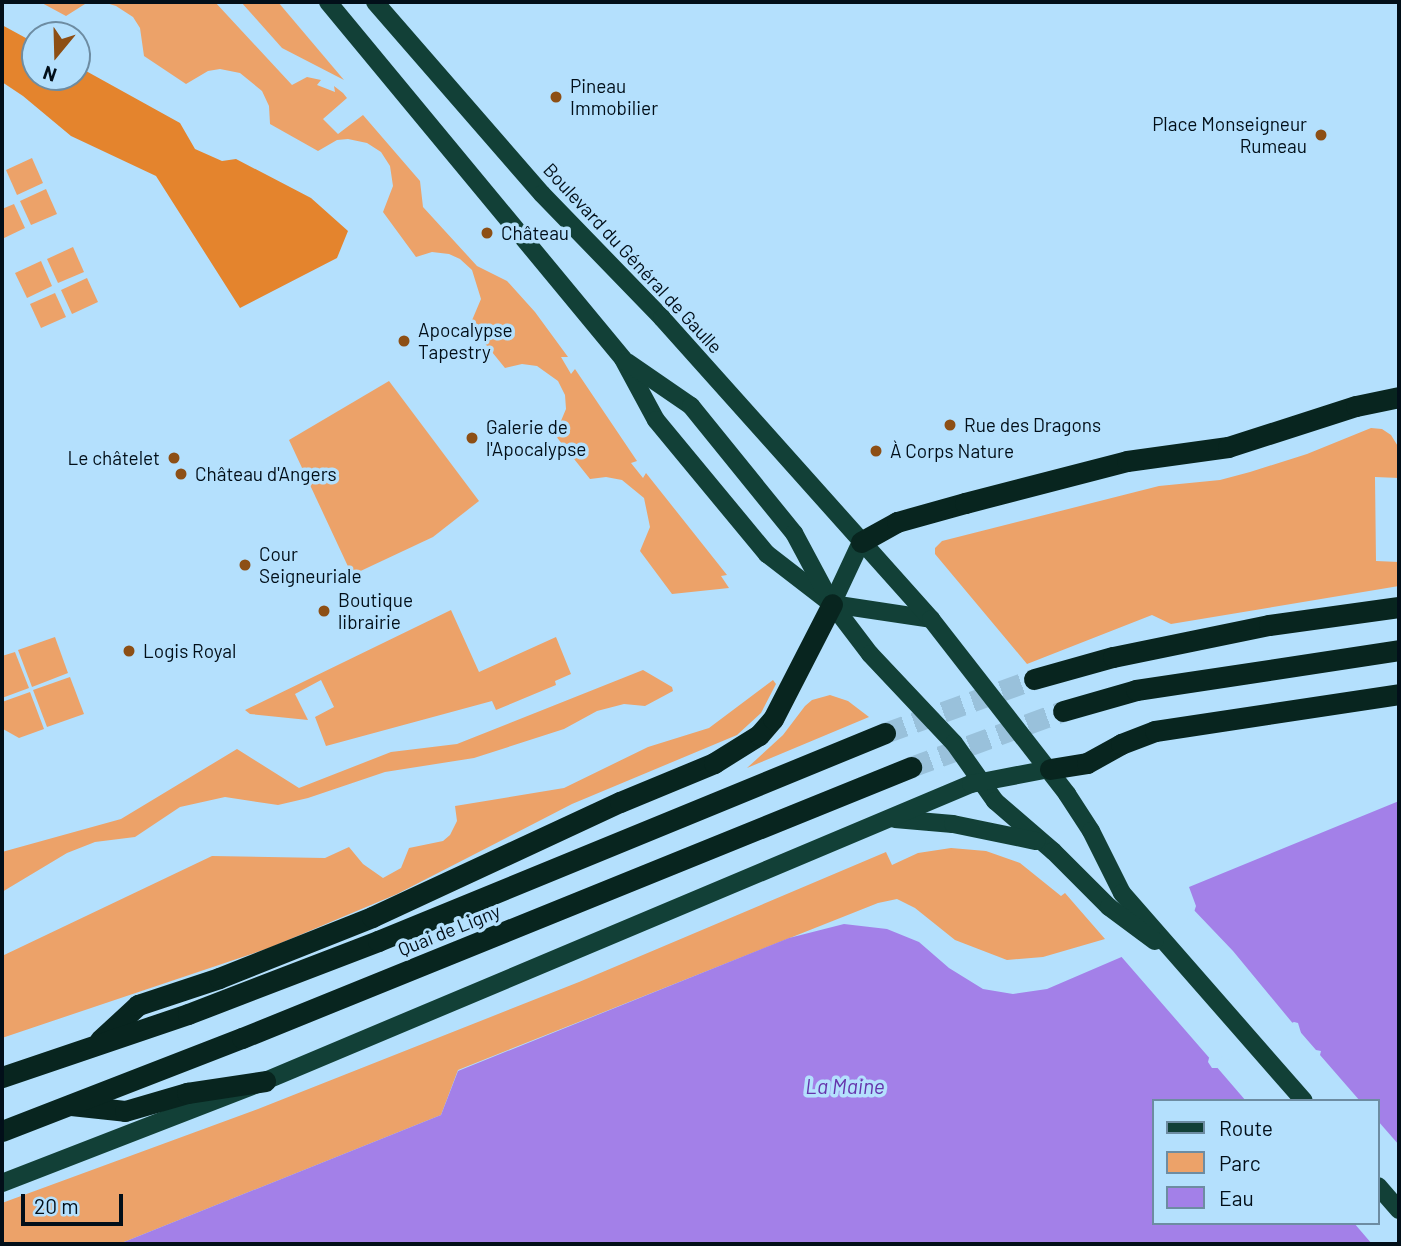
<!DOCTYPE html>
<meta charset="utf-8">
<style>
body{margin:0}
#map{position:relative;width:1401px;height:1246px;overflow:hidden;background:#b4e0fd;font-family:Barlow,sans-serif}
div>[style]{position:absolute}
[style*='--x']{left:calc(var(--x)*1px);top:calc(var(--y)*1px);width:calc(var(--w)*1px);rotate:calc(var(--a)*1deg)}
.green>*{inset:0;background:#eca269}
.forest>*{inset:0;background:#e4842d}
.water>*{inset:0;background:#a380e8}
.pier>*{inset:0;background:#b4e0fd}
.highway-tunnel>*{height:21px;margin-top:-10.5px;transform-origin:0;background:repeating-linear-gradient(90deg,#99c1db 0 21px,transparent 0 31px)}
.major>*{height:18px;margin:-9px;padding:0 9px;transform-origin:9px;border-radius:9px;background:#124037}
.highway>*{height:21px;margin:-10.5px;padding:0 10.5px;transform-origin:10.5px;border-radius:10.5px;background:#08251f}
.dots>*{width:19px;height:19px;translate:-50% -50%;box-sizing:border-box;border:4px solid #b4e0fd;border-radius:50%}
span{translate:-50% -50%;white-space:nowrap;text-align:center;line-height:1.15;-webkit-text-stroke:7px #b4e0fd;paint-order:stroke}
.poi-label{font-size:19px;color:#020f19}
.left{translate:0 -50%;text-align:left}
.right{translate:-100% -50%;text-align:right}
.street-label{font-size:19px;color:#020f19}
.water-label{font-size:21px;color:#6533ab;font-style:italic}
.frame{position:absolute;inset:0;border:4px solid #020f19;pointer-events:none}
.legend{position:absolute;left:1152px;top:1099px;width:228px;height:126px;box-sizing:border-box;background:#b4e0fd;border:2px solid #6d8ca2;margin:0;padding:9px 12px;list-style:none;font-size:21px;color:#020f19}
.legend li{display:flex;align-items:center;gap:14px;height:35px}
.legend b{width:35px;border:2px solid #6d8ca2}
.north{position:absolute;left:21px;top:21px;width:70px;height:70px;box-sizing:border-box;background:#b4e0fd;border:2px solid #6d8ca2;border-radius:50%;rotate:199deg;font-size:19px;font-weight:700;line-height:28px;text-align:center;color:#020f19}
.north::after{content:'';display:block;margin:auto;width:24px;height:32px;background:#8d4f15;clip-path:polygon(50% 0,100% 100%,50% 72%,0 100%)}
.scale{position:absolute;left:21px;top:1194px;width:102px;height:32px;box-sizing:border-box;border:4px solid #020f19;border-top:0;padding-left:9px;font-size:21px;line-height:24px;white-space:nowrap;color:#020f19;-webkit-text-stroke:5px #b4e0fd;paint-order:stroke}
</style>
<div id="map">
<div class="green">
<i style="clip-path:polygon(40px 2px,215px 2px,292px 85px,307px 77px,321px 80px,317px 85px,335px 92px,334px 86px,343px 93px,347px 98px,323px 119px,338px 134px,363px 115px,420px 181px,423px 207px,477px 266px,507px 281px,535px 312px,568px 357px,561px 357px,571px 374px,575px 369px,637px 461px,631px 463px,643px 478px,646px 473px,727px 575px,721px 576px,729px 588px,672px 594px,640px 551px,650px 527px,644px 498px,622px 480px,606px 477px,590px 479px,555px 435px,566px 409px,565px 395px,558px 381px,537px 366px,522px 364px,505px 368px,470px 325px,481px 299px,472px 270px,460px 259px,449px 254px,432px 252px,416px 257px,383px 212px,393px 186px,390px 166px,381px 152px,367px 143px,348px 139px,337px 140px,318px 151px,270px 124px,269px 106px,262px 91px,240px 73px,220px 69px,208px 71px,186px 84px,144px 56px,140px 28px,133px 17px,116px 6px,103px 2px,85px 4px,66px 16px)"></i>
<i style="clip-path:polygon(241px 2px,278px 2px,344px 80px,282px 48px)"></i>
<i style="clip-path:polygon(32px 158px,43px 183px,17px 195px,6px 170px)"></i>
<i style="clip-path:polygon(46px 189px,57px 214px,31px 225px,20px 201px)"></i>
<i style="clip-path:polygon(14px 204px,25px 228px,2px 239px,2px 209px)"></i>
<i style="clip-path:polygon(73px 247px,84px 272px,58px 283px,47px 259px)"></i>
<i style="clip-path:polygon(41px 261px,52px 286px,27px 298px,15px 273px)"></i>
<i style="clip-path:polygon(87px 278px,98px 302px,72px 314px,61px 290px)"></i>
<i style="clip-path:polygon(55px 293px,66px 317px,41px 328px,30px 304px)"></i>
<i style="clip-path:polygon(389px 381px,479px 501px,433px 537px,352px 575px,289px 440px)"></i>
<i style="clip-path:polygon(1371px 428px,1382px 429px,1391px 435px,1399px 448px,1399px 478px,1375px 477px,1376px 561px,1399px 562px,1399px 586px,1171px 624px,1152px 615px,1027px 664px,935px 554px,935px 548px,942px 541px,1159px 486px,1220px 480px,1250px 472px,1307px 454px)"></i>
<i style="clip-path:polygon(451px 610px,479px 672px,556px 637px,571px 674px,555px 681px,556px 685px,496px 710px,492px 701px,326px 746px,315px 717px,334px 707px,321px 680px,295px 694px,308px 720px,250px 714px,245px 710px)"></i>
<i style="clip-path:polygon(55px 637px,68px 673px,32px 687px,18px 650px)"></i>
<i style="clip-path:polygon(15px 652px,29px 688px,2px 698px,2px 656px)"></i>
<i style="clip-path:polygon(643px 670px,672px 687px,673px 691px,645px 706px,624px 704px,597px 711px,564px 729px,474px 758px,385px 772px,308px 798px,278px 805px,225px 797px,180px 807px,135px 837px,95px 842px,67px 853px,2px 892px,2px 852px,121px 819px,237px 749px,299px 788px,391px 752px,457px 744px)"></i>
<i style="clip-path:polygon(70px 677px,84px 714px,47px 727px,33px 690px)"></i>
<i style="clip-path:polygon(773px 680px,776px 684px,761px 713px,737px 735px,572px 804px,397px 894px,269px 948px,2px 1038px,2px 956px,212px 856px,325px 858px,349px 847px,363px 864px,383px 878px,401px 868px,409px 848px,443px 841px,450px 835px,457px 821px,455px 806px,564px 788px,648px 747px,709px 728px)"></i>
<i style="clip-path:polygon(30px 692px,44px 729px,19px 738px,3px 729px,2px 702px)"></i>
<i style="clip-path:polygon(830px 695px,848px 701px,869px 717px,747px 768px,783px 735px,805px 706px,812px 700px)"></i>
<i style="clip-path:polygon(951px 848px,986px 851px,1020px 863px,1061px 896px,1065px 893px,1105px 939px,1043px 957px,1007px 960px,955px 940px,915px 908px,897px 899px,878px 903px,458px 1070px,441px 1115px,119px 1244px,2px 1244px,2px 1203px,258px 1109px,579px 982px,886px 852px,892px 865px,918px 853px)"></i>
</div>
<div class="forest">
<i style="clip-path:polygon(2px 25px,35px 43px,35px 77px,77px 77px,77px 66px,180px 123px,195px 149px,222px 161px,236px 159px,311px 198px,348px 231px,337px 258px,240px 308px,156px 176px,71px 136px,23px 96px,2px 82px)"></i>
</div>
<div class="water">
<i style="clip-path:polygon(evenodd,1399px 801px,1399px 1244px,119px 1244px,441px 1115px,458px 1071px,789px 938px,844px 924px,887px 929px,919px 942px,949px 968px,983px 989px,1013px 994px,1047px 989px,1182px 931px,1190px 924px,1196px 906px,1189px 887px,1399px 801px,1294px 1022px,1298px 1023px,1301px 1033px,1217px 1068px,1212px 1068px,1208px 1062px,1209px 1058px,1294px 1022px,1399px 801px,1154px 1101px,1378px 1101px,1378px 1223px,1154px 1223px,1154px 1101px)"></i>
</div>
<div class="pier">
<i style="clip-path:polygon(1191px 907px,1233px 951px,1295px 1026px,1212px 1061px,1119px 954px,1180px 928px,1187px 922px)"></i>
<i style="clip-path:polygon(1296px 1027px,1316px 1050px,1321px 1051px,1320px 1055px,1360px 1101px,1246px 1101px,1215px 1065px,1298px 1031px)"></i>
<i style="clip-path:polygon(1378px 1121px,1399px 1145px,1399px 1244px,1372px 1244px,1354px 1223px,1378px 1223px)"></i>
</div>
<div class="highway-tunnel">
<i style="--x:885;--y:733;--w:158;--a:-19.9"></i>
<i style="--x:911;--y:767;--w:162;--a:-20.2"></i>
</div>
<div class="major">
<i style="--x:328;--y:2;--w:463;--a:50.4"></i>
<i style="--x:623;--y:359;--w:69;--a:61.6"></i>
<i style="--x:656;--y:420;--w:174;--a:50.4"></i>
<i style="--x:767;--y:554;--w:82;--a:37.6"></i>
<i style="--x:832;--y:604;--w:100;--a:8.6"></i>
<i style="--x:375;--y:2;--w:254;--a:49"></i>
<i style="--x:542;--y:194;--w:173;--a:45.9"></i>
<i style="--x:662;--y:318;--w:404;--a:48.2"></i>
<i style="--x:931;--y:619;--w:222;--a:52.1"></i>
<i style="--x:1067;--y:794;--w:44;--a:57"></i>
<i style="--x:1091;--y:831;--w:69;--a:63.4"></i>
<i style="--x:1122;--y:893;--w:276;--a:48.8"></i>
<i style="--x:627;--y:362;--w:78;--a:34.5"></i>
<i style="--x:691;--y:406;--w:164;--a:51"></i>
<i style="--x:794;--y:533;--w:81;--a:61.8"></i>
<i style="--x:832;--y:604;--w:63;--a:52.8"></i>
<i style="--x:870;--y:654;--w:122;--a:46.7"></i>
<i style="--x:954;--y:743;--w:71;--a:54.7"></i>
<i style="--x:995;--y:801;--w:77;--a:40.8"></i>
<i style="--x:1053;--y:851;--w:79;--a:45"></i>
<i style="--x:1109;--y:907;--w:57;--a:36.5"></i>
<i style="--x:832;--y:604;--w:68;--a:-64.9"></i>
<i style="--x:895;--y:819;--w:58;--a:4.9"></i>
<i style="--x:953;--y:824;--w:85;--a:11.6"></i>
<i style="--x:2;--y:1183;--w:282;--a:-21.2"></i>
<i style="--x:265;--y:1081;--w:766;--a:-22.82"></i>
<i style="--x:971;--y:784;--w:80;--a:-10.8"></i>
<i style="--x:1378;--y:1186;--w:32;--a:49"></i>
</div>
<div class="highway">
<i style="--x:861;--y:542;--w:41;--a:-29.1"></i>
<i style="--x:897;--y:522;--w:71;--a:-15.6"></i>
<i style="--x:965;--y:503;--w:167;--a:-14.5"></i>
<i style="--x:1127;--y:461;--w:102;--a:-7.9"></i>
<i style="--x:1228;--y:447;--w:134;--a:-17.8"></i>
<i style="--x:1356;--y:406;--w:44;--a:-11.8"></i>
<i style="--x:1034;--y:679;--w:82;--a:-15.6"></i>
<i style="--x:1113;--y:657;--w:159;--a:-11.6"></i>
<i style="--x:1269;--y:625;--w:131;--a:-7.9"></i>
<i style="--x:1063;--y:711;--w:76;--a:-16"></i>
<i style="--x:1136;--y:690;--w:266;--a:-8.6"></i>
<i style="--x:1050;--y:769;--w:37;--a:-9"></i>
<i style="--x:1087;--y:763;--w:39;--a:-29"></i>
<i style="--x:1121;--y:744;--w:36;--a:-21"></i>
<i style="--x:1155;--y:731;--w:247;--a:-8.6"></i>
<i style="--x:100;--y:1040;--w:52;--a:-42.6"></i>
<i style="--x:138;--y:1005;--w:85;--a:-18.4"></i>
<i style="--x:219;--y:978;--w:165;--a:-21.7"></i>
<i style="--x:372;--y:917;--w:273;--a:-24.9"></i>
<i style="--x:620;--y:802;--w:102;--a:-22.5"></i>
<i style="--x:714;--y:763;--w:53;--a:-31.9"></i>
<i style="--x:759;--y:735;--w:21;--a:-49"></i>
<i style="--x:773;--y:719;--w:129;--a:-62.8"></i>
<i style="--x:2;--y:1077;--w:196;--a:-18.7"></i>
<i style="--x:188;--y:1014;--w:204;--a:-21"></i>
<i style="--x:378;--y:941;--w:548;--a:-22.31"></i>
<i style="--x:71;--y:1105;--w:54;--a:6.3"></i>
<i style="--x:125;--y:1111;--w:65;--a:-16.2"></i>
<i style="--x:187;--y:1093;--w:79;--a:-8.7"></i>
<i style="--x:2;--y:1131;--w:257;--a:-21.2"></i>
<i style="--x:242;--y:1038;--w:722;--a:-22.05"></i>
</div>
<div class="dots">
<i style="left:556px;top:97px;background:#8d4f15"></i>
<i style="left:1321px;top:135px;background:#8d4f15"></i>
<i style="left:487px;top:233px;background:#8d4f15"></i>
<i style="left:404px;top:341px;background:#8d4f15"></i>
<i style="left:950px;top:425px;background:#8d4f15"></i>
<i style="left:472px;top:438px;background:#8d4f15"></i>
<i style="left:876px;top:451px;background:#8d4f15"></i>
<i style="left:174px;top:458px;background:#8d4f15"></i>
<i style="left:181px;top:474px;background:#8d4f15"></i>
<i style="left:245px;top:565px;background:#8d4f15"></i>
<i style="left:324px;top:611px;background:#8d4f15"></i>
<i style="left:129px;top:651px;background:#8d4f15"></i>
</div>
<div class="poi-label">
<span class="left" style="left:570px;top:97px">Pineau<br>Immobilier</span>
<span class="right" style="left:1307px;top:135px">Place Monseigneur<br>Rumeau</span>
<span class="left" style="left:501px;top:233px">Château</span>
<span class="left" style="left:418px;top:341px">Apocalypse<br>Tapestry</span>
<span class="left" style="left:964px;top:425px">Rue des Dragons</span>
<span class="left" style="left:486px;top:438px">Galerie de<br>l'Apocalypse</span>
<span class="left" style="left:890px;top:451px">À Corps Nature</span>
<span class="right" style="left:160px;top:458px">Le châtelet</span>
<span class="left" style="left:195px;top:474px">Château d'Angers</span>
<span class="left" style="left:259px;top:565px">Cour<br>Seigneuriale</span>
<span class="left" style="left:338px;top:611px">Boutique<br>librairie</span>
<span class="left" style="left:143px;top:651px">Logis Royal</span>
</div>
<div class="street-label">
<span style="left:633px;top:258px;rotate:47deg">Boulevard du Général de Gaulle</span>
<span style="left:449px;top:930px;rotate:-22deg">Quai de Ligny</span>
</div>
<div class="water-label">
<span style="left:845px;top:1086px">La Maine</span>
</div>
<div class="frame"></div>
<ul class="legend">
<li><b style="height:9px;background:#124037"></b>Route</li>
<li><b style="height:19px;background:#eca269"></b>Parc</li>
<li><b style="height:19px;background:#a380e8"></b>Eau</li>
</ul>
<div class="north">N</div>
<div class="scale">20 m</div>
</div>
